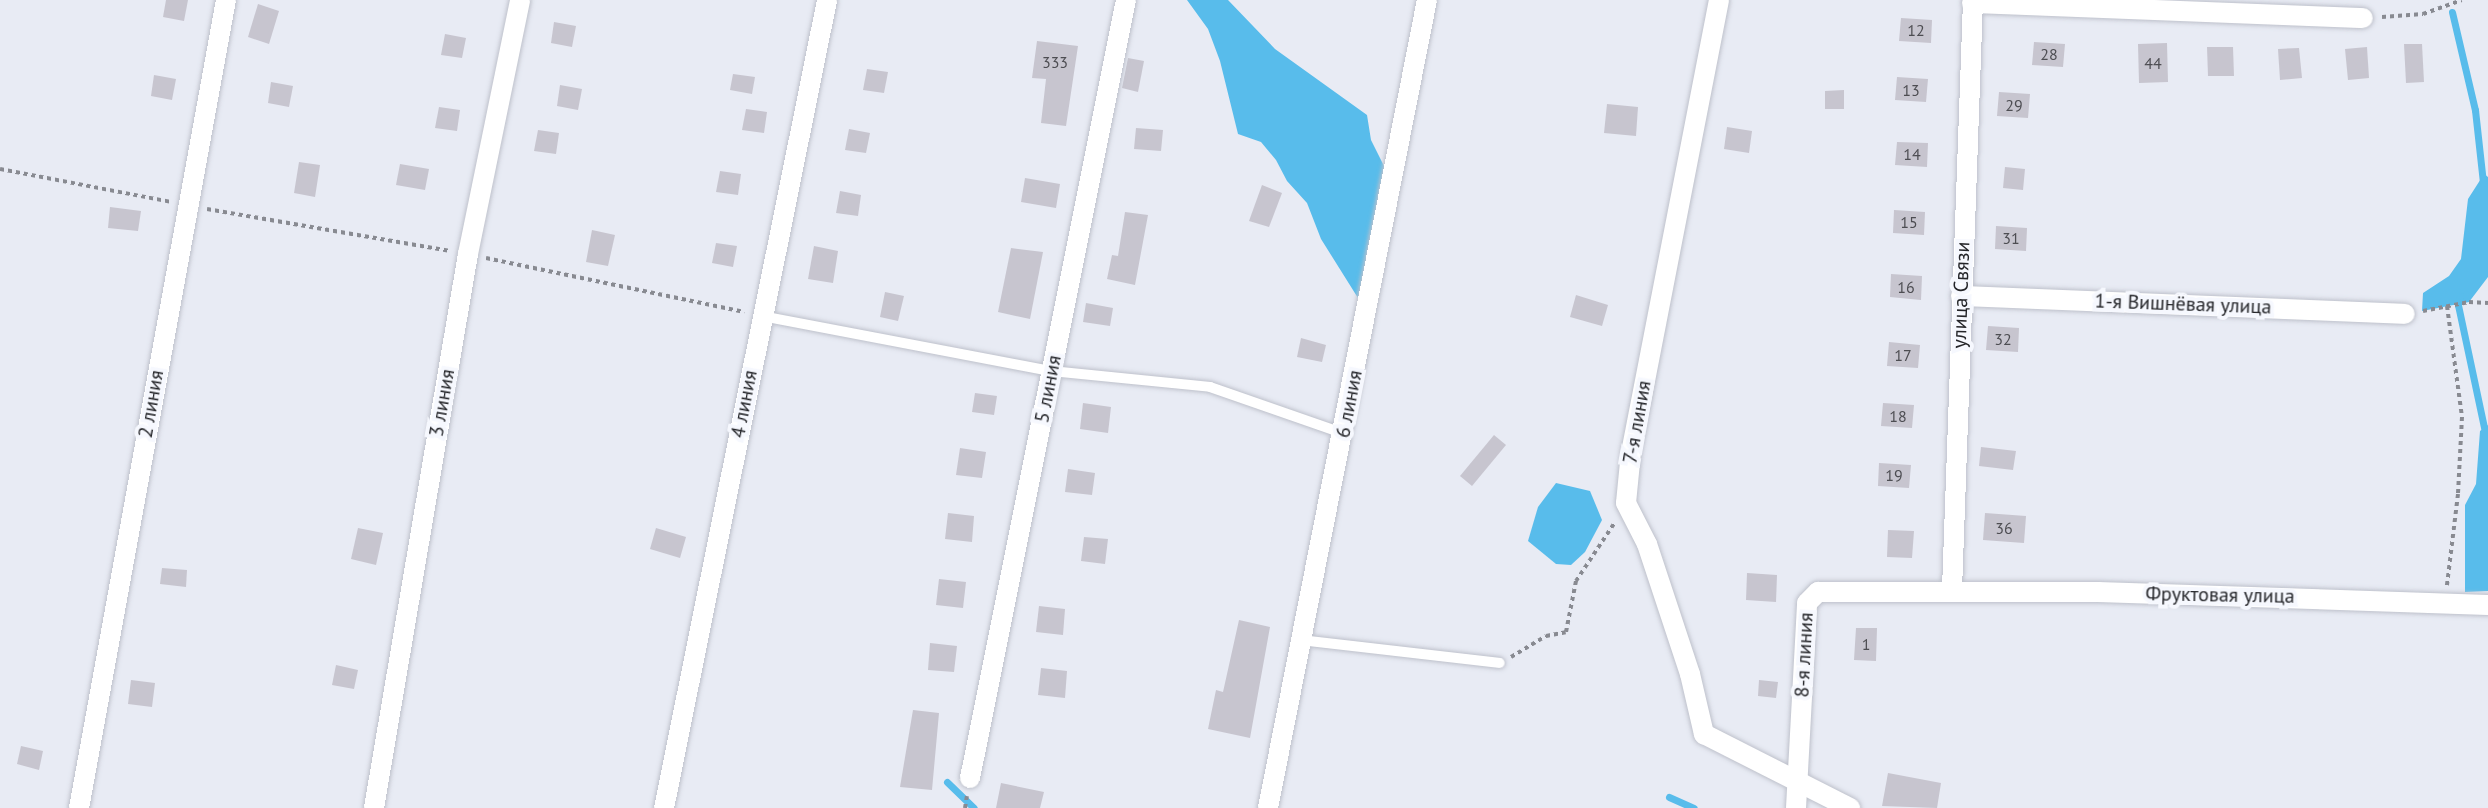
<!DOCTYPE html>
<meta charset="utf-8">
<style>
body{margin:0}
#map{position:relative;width:2488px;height:808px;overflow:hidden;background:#e8ebf4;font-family:"PT Sans",sans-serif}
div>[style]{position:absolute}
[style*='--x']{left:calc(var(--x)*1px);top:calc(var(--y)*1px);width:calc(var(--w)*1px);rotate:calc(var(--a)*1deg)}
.water>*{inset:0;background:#58bceb}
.stream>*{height:7px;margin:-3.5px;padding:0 3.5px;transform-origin:3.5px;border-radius:3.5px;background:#58bceb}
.building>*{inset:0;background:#c7c5cf}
.path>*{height:4px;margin-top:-2px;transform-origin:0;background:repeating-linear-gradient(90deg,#888a91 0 4px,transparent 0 8px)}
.roads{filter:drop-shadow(0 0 2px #bec1cb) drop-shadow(0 0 2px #bec1cb)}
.service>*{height:10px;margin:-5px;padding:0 5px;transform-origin:5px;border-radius:5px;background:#fff}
.minor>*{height:20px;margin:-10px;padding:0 10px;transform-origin:10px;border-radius:10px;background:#fff}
span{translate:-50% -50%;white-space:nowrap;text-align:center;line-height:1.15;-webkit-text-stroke:8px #f6f8fe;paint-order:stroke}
.number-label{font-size:16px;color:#4d4d52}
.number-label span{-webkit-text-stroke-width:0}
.street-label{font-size:20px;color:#242529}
</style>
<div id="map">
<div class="water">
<i style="clip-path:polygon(1187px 0,1228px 0,1275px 49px,1367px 115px,1371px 140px,1390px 178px,1358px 298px,1321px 239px,1307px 203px,1287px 181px,1276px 160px,1261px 142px,1238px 134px,1220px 61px,1208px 29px)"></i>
<i style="clip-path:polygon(2484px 174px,2488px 177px,2488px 277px,2469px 302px,2422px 311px,2423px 293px,2449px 276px,2461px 259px,2468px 199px)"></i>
<i style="clip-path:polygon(2488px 425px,2488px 591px,2465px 592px,2465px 505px,2476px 484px,2480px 431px)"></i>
<i style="clip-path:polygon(1556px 483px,1590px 491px,1602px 520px,1585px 552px,1571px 565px,1556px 564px,1528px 541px,1538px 507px)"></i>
</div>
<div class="stream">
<i style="--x:2452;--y:12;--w:101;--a:76.8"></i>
<i style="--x:2475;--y:110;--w:73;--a:83.7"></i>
<i style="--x:2460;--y:296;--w:9;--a:103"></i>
<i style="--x:2458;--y:305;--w:135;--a:78"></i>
<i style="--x:947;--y:782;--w:37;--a:44"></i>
<i style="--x:1669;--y:797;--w:27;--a:24"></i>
</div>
<div class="building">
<i style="clip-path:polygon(166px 0,188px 0,184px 21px,163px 17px)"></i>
<i style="clip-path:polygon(258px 4px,279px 11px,269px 44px,248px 37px)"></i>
<i style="clip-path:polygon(1901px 18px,1932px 20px,1931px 43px,1899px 41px)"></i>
<i style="clip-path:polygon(554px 22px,576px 26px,572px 47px,551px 43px)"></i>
<i style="clip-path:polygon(445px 34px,466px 38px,462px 58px,441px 55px)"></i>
<i style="clip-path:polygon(1037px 41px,1078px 46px,1066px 126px,1041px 123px,1046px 79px,1032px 78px)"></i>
<i style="clip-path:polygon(2034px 42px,2065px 44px,2063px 67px,2032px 65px)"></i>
<i style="clip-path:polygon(2167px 43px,2168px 82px,2139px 83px,2138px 44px)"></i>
<i style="clip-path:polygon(2404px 44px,2422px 44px,2424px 82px,2406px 83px)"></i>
<i style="clip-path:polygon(2207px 47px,2233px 47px,2234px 76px,2208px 76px)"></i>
<i style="clip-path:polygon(2367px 47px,2369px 78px,2348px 80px,2345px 49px)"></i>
<i style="clip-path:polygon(2299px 48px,2302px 78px,2280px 80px,2278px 49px)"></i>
<i style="clip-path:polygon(1128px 58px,1144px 61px,1138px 92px,1122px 88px)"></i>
<i style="clip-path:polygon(867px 69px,888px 72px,884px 93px,863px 90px)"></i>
<i style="clip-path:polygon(733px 74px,755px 77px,752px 94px,730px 90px)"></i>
<i style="clip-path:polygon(154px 75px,176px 79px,172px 100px,151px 96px)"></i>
<i style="clip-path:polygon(1897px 77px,1928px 79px,1926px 102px,1895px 100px)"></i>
<i style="clip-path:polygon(271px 82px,293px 86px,289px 107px,268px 103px)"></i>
<i style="clip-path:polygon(560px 85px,582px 89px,578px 110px,557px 106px)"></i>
<i style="clip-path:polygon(1844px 90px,1844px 109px,1825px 109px,1825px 91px)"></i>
<i style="clip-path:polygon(1999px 92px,2030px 94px,2028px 118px,1997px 116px)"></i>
<i style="clip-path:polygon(1607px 104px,1638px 107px,1636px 136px,1604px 133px)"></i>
<i style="clip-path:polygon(439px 107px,460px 110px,457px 131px,435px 128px)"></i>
<i style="clip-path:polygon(746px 109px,767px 112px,764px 133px,742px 130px)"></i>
<i style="clip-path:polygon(1727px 127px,1752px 131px,1749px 153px,1724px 149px)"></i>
<i style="clip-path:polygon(1136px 128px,1163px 130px,1161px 151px,1134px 149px)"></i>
<i style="clip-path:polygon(849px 129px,870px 133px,866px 153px,845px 150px)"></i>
<i style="clip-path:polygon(538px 130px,559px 133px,556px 154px,534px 151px)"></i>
<i style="clip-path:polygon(1897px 142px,1928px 143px,1927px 167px,1895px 165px)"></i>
<i style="clip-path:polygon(299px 162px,320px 165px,315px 197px,294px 193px)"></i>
<i style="clip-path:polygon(400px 164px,429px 169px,425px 190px,396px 185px)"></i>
<i style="clip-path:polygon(2005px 167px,2025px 169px,2023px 190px,2003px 188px)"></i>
<i style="clip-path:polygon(720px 171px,741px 174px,738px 195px,716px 192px)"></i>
<i style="clip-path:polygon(1025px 178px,1060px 184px,1056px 208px,1021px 202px)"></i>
<i style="clip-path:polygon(1262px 185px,1282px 193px,1269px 227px,1249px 221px)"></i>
<i style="clip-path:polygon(840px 191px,861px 195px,858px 216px,836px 213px)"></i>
<i style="clip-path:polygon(110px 207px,141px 211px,138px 231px,108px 228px)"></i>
<i style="clip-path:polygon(1894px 210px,1925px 212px,1924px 235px,1893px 233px)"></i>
<i style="clip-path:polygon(1125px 212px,1148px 215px,1135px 285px,1107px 279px,1112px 255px,1118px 256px)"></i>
<i style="clip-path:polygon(1996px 226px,2027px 228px,2026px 251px,1995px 249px)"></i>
<i style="clip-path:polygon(592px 230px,615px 235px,608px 266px,586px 262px)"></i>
<i style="clip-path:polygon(716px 243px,737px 246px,733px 267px,712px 263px)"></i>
<i style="clip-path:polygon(814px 246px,838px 251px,833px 283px,808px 279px)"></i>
<i style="clip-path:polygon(1011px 248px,1043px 252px,1030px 319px,998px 312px)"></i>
<i style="clip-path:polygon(1891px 274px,1922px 276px,1921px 300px,1890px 297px)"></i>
<i style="clip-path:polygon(885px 292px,904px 296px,898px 321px,880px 317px)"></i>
<i style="clip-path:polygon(1576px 295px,1608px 305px,1602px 326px,1570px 317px)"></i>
<i style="clip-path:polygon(1086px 303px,1113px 308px,1110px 326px,1083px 322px)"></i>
<i style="clip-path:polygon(1988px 326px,2019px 328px,2018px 352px,1986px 350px)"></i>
<i style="clip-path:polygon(1301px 338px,1326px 345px,1322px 362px,1297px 357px)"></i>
<i style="clip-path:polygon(1889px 342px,1920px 345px,1918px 368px,1887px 366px)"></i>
<i style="clip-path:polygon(975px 393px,997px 396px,994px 415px,972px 412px)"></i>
<i style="clip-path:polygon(1083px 403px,1111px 407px,1108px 433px,1080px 429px)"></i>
<i style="clip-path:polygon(1883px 403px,1914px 405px,1912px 428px,1881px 426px)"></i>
<i style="clip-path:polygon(1494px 435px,1506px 445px,1472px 486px,1460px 476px)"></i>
<i style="clip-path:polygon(1981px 447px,2016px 451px,2013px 470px,1979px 466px)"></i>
<i style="clip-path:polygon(960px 448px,986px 452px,982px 478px,956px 475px)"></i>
<i style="clip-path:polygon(1879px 463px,1911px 465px,1909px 488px,1878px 486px)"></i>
<i style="clip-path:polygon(1068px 469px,1095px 473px,1092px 495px,1065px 492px)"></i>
<i style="clip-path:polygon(948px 513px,974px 516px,972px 542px,945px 539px)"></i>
<i style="clip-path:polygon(1985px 513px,2026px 516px,2024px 543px,1983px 540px)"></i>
<i style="clip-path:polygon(358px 528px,383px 533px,376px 565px,351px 559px)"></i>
<i style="clip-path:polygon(656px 528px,686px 537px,680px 558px,650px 549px)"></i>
<i style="clip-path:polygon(1888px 530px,1914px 531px,1912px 558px,1887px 557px)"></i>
<i style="clip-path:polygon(1084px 537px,1108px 539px,1105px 564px,1081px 561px)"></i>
<i style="clip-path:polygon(162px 568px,187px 570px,186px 587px,160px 584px)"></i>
<i style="clip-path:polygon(1747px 573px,1777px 575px,1776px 602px,1746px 600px)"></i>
<i style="clip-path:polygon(939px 579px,966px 582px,963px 608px,936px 605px)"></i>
<i style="clip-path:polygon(1039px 606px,1065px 609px,1063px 635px,1036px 632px)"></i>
<i style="clip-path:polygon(1239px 620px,1270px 627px,1250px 738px,1208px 729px,1216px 690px,1223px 692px)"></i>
<i style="clip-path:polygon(1856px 628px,1877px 628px,1876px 661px,1854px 660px)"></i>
<i style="clip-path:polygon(930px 643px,957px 646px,954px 672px,928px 670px)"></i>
<i style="clip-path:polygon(336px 665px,358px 670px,354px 689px,332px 685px)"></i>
<i style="clip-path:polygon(1041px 668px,1067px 671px,1065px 698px,1038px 695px)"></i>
<i style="clip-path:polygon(131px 680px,155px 683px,152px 707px,128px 704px)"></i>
<i style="clip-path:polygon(1759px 680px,1778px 682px,1776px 698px,1758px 696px)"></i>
<i style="clip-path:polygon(913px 710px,939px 713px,932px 790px,900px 787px)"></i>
<i style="clip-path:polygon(21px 746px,43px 751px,39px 770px,17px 764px)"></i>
<i style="clip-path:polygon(1888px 773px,1941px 783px,1937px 808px,1882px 806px)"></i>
<i style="clip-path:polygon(1001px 783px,1044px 792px,1040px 808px,996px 808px)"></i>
</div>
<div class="path">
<i style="--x:2382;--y:17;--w:41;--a:-4.2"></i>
<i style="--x:2423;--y:14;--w:41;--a:-19.7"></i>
<i style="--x:0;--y:169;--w:174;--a:10.9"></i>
<i style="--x:207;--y:209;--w:247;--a:9.8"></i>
<i style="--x:486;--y:258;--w:264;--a:11.8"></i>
<i style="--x:2447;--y:306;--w:112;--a:82.3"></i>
<i style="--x:2462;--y:417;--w:77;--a:93"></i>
<i style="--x:2458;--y:494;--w:92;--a:96.9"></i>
<i style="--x:2423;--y:311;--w:47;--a:-11.1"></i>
<i style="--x:2469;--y:302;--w:19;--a:3"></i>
<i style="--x:1511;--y:657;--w:41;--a:-31"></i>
<i style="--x:1546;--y:636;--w:20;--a:-11"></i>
<i style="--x:1566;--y:632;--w:52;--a:-78.9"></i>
<i style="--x:1576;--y:581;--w:71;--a:-56.5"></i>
<i style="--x:965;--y:808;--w:12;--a:-81"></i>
</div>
<div class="roads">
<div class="service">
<i style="--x:762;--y:316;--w:294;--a:10.8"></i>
<i style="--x:1051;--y:371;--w:160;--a:5.7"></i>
<i style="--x:1210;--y:387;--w:140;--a:19.2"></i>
<i style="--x:1301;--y:640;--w:200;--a:6.6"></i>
</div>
<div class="minor">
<i style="--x:1719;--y:0;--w:460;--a:101"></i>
<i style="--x:1631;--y:452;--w:51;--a:95.6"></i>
<i style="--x:1626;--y:503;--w:46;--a:62.9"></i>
<i style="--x:1647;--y:544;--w:137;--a:71.7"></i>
<i style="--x:1690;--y:674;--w:62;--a:76.9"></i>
<i style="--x:1704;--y:734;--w:164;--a:26.9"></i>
<i style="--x:1972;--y:3;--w:391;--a:2.2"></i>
<i style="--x:1961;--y:296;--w:444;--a:2.3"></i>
<i style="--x:1952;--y:590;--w:590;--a:-87.96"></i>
<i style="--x:970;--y:778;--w:793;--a:-78.66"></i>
<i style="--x:79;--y:808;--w:821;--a:-79.69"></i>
<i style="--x:374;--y:808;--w:562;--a:-80.37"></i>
<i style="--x:468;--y:254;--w:259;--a:-78.4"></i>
<i style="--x:664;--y:808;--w:824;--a:-78.59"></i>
<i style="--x:1268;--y:808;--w:823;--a:-78.87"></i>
<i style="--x:1796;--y:808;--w:205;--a:-86.9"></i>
<i style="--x:1807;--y:603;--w:16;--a:-45"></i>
<i style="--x:1818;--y:592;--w:280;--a:0"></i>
<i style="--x:2098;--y:592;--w:390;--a:1.9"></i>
</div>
</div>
<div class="number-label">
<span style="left:1916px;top:30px">12</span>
<span style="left:2049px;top:54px">28</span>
<span style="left:1055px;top:62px">333</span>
<span style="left:2153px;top:63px">44</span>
<span style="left:1911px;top:90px">13</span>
<span style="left:2014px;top:105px">29</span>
<span style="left:1912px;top:154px">14</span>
<span style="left:1909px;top:222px">15</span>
<span style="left:2011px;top:238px">31</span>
<span style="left:1906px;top:287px">16</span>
<span style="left:2003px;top:339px">32</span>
<span style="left:1903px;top:355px">17</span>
<span style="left:1898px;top:416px">18</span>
<span style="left:1894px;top:475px">19</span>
<span style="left:2004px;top:528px">36</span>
<span style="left:1866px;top:644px">1</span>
</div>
<div class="street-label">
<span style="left:1961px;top:295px;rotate:-88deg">улица Связи</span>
<span style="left:2183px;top:304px;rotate:2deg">1-я Вишнёвая улица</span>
<span style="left:1048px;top:389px;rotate:-79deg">5 линия</span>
<span style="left:442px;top:403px;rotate:-80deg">3 линия</span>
<span style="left:151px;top:404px;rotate:-80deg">2 линия</span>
<span style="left:744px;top:404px;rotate:-79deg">4 линия</span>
<span style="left:1349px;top:404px;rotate:-79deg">6 линия</span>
<span style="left:1637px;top:422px;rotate:-80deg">7-я линия</span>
<span style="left:2220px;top:595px;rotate:1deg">Фруктовая улица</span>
<span style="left:1804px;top:655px;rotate:-87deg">8-я линия</span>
</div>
</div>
